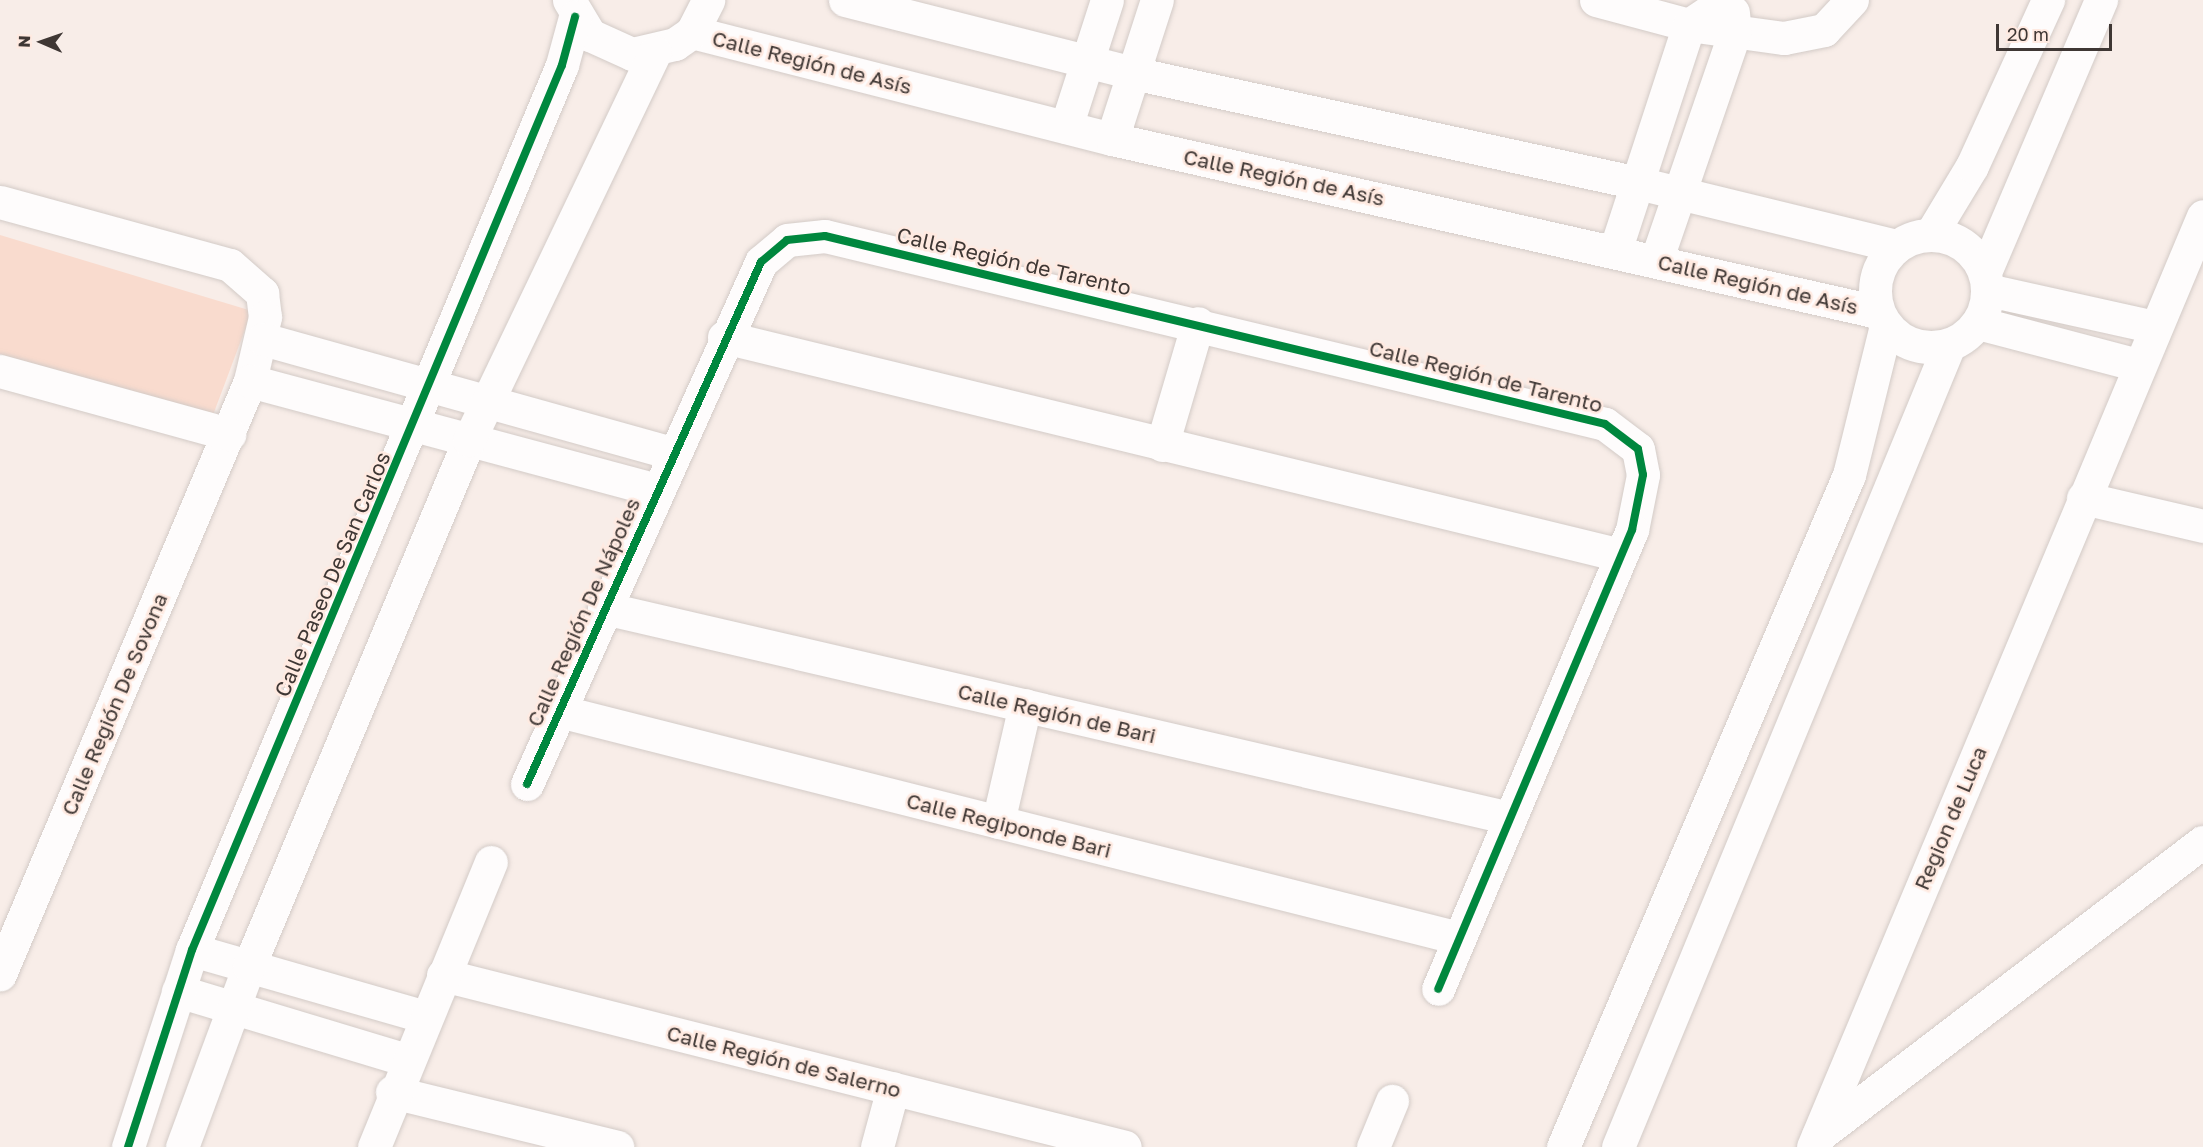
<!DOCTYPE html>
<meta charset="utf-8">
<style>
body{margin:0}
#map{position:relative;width:2203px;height:1147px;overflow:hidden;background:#f8ede8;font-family:"Golos Text",sans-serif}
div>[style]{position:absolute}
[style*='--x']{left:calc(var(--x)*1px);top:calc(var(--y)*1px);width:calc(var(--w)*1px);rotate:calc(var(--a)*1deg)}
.green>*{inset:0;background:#f9dbce}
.roads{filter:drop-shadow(0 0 2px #d3cbc7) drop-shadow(0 0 2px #d3cbc7)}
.minor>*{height:33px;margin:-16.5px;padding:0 16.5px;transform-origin:16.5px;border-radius:16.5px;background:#fefcfc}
.minor>.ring{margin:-16.5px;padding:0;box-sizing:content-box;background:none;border:33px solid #fefcfc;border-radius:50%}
.tertiary>*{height:33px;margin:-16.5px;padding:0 16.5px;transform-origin:16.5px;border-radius:16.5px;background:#fefcfc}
.cycleway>*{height:8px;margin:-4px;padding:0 4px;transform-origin:4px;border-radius:4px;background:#00873e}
span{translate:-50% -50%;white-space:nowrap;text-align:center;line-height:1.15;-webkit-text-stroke:5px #ffeae1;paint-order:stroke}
.street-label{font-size:21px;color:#3f3734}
.north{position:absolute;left:12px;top:12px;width:60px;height:60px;-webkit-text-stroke:4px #ffeae1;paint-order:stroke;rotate:272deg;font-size:16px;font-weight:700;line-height:24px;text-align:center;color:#3f3734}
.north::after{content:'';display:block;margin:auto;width:21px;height:27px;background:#3f3734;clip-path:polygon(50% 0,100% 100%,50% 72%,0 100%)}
.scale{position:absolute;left:1996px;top:24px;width:116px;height:27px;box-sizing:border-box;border:3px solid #3f3734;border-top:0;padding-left:8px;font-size:18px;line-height:21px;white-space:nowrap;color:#3f3734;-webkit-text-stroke:4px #ffeae1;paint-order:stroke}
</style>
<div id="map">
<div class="green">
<i style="clip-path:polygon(0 235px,252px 311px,213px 415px,0 354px)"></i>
</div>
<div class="roads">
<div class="minor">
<i style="--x:845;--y:0;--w:297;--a:14.2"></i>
<i style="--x:1133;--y:73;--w:517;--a:12.29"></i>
<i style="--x:1638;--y:183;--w:266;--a:13.7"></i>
<i style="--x:1596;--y:0;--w:96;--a:15"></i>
<i style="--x:1689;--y:25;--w:96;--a:7.8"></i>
<i style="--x:1784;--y:38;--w:41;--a:-11.3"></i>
<i style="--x:1824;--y:30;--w:41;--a:-47"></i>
<i style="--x:692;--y:32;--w:433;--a:14.3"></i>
<i style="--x:1112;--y:139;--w:785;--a:12.73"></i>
<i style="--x:1066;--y:127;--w:133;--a:-72.1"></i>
<i style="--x:1112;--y:139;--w:146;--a:-72.1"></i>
<i style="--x:0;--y:202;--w:238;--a:15.3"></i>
<i style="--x:230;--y:265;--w:43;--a:41.2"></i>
<i style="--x:262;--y:293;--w:24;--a:83"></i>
<i style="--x:265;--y:317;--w:66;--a:103.2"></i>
<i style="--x:250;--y:381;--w:644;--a:112.86"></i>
<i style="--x:1931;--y:234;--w:79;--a:-58.9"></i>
<i style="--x:1972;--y:166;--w:183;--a:-65.4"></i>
<i class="ring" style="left:1875px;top:235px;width:79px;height:79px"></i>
<i style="--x:1615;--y:251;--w:238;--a:-71.9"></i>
<i style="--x:1689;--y:25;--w:45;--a:-34"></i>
<i style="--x:1656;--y:261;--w:242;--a:-71"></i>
<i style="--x:1735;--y:32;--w:20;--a:-96"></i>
<i style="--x:1985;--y:272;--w:296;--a:-66.9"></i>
<i style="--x:1988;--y:290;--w:171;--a:12.5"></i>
<i style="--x:1978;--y:323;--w:165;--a:14.7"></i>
<i style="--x:724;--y:337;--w:922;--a:13.67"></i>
<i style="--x:263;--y:339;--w:425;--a:15.6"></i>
<i style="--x:0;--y:371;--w:238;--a:15.4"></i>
<i style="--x:250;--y:381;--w:420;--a:15"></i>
<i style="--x:1162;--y:445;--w:127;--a:-73.6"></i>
<i style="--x:2083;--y:498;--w:123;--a:13.1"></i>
<i style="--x:604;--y:608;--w:930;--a:13.05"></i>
<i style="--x:559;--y:711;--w:928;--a:14.16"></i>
<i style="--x:527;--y:784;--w:572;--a:-65.85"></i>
<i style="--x:761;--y:262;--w:34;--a:-40"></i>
<i style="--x:787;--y:240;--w:38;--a:-6"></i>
<i style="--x:825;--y:236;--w:802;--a:13.55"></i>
<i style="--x:1605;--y:424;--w:41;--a:37.1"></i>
<i style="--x:1638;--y:449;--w:26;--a:79"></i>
<i style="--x:1643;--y:475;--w:56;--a:101.3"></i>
<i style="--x:1632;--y:530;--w:498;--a:112.9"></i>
<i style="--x:998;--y:822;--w:120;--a:-77"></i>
<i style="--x:192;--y:950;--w:242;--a:16"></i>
<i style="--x:443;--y:975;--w:703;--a:14.15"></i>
<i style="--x:178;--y:991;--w:238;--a:16.8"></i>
<i style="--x:392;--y:1092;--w:232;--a:13.7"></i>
<i style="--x:1818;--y:1136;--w:484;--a:-37.4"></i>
<i style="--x:374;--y:1147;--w:308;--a:-67.7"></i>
<i style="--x:877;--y:1147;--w:61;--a:-74.8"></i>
<i style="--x:1373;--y:1147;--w:50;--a:-67.6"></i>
<i style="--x:1563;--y:1147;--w:730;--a:-66.95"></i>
<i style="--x:1849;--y:475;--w:154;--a:-76.1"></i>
<i style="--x:1618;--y:1147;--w:868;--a:-67.57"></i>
<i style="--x:1813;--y:1147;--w:1009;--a:-67.27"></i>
</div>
<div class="tertiary">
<i style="--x:569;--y:0;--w:41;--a:59"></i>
<i style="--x:590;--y:35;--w:46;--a:24.3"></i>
<i style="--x:632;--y:54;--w:44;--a:-13.1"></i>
<i style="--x:675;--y:44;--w:21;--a:-35"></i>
<i style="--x:692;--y:32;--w:36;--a:-63"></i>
<i style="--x:128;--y:1147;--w:207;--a:-72"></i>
<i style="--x:192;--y:950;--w:959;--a:-67.31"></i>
<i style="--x:562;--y:65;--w:50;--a:-74.8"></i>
<i style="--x:182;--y:1147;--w:193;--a:-69.7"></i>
<i style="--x:249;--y:966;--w:570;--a:-67.3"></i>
<i style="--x:469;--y:440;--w:430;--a:-64.4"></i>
</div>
</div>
<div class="cycleway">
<i style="--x:527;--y:784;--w:572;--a:-65.85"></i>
<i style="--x:761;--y:262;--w:34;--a:-40"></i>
<i style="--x:787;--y:240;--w:38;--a:-6"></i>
<i style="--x:825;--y:236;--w:802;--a:13.55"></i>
<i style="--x:1605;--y:424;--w:41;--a:37.1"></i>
<i style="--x:1638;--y:449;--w:26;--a:79"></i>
<i style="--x:1643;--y:475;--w:56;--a:101.3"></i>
<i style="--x:1632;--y:530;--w:498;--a:112.9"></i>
<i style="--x:128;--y:1147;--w:207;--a:-72"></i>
<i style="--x:192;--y:950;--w:959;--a:-67.31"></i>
<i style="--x:562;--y:65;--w:50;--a:-74.8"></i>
</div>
<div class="street-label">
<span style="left:812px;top:62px;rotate:14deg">Calle Región de Asís</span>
<span style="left:1284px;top:177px;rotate:12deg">Calle Región de Asís</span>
<span style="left:1014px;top:261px;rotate:13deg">Calle Región de Tarento</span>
<span style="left:1758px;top:284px;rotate:13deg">Calle Región de Asís</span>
<span style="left:1486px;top:376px;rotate:14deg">Calle Región de Tarento</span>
<span style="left:332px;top:574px;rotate:-67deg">Calle Paseo De San Carlos</span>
<span style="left:583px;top:612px;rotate:-66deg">Calle Región De Nápoles</span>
<span style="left:114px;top:704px;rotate:-67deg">Calle Región De Sovona</span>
<span style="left:1057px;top:713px;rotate:13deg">Calle Región de Bari</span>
<span style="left:1950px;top:818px;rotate:-67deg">Region de Luca</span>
<span style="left:1009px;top:825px;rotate:14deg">Calle Regiponde Bari</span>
<span style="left:784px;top:1061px;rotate:14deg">Calle Región de Salerno</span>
</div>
<div class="north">N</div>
<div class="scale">20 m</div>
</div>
